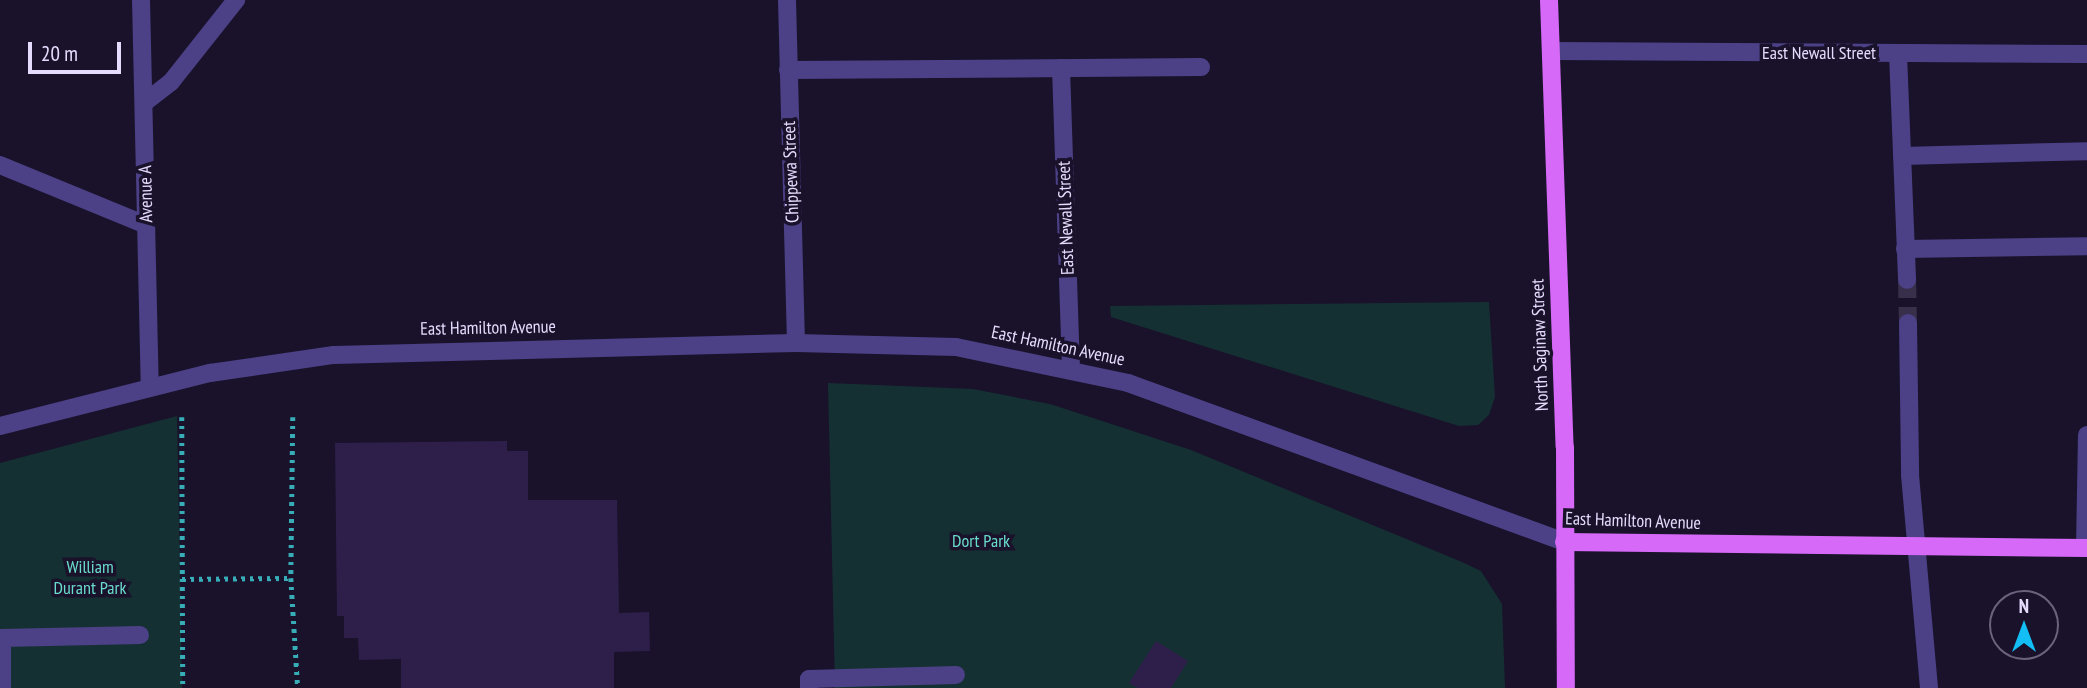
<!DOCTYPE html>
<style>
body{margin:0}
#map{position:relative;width:2087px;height:688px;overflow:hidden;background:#19122a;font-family:"PT Sans Narrow",sans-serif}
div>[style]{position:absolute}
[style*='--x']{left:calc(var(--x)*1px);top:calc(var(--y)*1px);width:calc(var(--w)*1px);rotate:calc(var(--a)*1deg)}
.green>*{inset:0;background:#153033}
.building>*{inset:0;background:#2e1f4a}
.minor-tunnel>*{height:18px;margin-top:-9px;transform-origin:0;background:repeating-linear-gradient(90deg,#38304a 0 18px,transparent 0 27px)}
.path>*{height:4.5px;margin-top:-2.25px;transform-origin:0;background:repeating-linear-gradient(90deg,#37adb7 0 3.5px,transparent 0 8.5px)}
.minor>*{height:18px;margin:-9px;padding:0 9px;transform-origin:9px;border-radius:9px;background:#4c4086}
.major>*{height:18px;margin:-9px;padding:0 9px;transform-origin:9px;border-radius:9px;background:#d669f8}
span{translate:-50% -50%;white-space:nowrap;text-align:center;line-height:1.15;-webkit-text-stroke:7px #19122a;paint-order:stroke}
.street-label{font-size:18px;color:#e5dcfd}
.park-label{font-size:18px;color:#6adccf}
.north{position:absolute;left:1989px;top:590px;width:70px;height:70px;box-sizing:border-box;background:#19122a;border:2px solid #6b637e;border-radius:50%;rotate:0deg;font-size:19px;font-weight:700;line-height:28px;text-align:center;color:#e5dcfd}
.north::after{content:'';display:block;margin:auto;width:24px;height:32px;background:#12bef4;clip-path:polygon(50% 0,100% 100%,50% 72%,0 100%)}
.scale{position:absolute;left:28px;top:42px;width:93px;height:32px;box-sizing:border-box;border:4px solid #e5dcfd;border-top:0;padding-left:9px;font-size:21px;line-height:24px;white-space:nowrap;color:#e5dcfd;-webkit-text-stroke:5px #19122a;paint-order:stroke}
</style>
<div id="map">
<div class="green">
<i style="clip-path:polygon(1489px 302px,1495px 397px,1489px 415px,1478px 425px,1459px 426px,1111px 317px,1110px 306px)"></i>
<i style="clip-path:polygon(828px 383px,973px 389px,1050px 404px,1191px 450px,1462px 562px,1481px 571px,1502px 604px,1505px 688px,835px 688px)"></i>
<i style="clip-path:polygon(177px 416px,182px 688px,0 688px,0 463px)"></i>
</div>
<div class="building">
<i style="clip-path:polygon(507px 441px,507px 451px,528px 451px,528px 500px,617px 500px,619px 613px,649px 612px,650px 651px,614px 652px,614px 688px,401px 688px,401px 659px,359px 660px,358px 638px,344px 638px,344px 616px,337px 616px,335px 443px)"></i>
<i style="clip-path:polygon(1156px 641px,1188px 661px,1171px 688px,1138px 688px,1129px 683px)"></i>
</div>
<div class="minor-tunnel">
<i style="--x:1907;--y:280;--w:43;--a:88.7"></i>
</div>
<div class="path">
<i style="--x:182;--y:417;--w:271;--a:89.8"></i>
<i style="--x:293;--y:417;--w:161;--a:90.7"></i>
<i style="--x:291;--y:578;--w:110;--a:86.4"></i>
<i style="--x:182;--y:579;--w:109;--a:-0.5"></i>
</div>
<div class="minor">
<i style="--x:141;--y:0;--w:388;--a:88.7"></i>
<i style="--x:787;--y:0;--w:343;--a:88.5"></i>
<i style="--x:1551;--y:51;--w:536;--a:0.32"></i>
<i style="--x:1898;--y:54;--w:226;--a:87.7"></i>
<i style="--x:1061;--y:68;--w:299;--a:88.1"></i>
<i style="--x:788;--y:70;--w:413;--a:-0.4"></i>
<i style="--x:144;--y:103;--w:34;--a:-38"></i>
<i style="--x:171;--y:82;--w:105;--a:-51.6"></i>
<i style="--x:1902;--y:156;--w:185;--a:-1.5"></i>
<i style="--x:0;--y:165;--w:158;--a:22.3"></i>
<i style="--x:1905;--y:249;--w:182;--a:-0.9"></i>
<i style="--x:1908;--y:323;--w:152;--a:89.2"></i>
<i style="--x:1910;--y:475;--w:214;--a:84.9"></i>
<i style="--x:0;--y:426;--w:217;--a:-14.2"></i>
<i style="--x:210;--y:373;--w:125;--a:-8.3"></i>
<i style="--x:334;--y:355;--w:462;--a:-1.5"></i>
<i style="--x:796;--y:343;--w:160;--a:1.4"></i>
<i style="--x:956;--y:347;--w:176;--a:11.8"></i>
<i style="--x:1128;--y:383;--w:464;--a:20"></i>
<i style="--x:2085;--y:548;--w:113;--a:-89"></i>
<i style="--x:2;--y:688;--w:50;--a:-90"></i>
<i style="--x:2;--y:638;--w:138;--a:-1.2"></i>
<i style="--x:809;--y:688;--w:9;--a:-90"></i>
<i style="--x:809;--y:679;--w:147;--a:-1.6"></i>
</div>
<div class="major">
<i style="--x:1549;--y:0;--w:447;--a:88"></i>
<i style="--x:1565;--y:447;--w:241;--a:89.8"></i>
<i style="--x:1564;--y:542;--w:523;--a:0.66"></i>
</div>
<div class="street-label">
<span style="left:1819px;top:53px">East Newall Street</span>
<span style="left:791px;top:172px;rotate:-92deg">Chippewa Street</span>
<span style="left:146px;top:194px;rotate:-91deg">Avenue A</span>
<span style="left:1066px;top:218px;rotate:-92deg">East Newall Street</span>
<span style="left:488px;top:328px;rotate:-1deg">East Hamilton Avenue</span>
<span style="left:1540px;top:345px;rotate:-92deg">North Saginaw Street</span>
<span style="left:1058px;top:346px;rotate:12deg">East Hamilton Avenue</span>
<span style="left:1633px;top:521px;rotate:2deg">East Hamilton Avenue</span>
</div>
<div class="park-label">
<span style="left:981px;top:541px">Dort Park</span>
<span style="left:90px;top:578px">William<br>Durant Park</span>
</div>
<div class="north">N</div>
<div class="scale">20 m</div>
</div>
